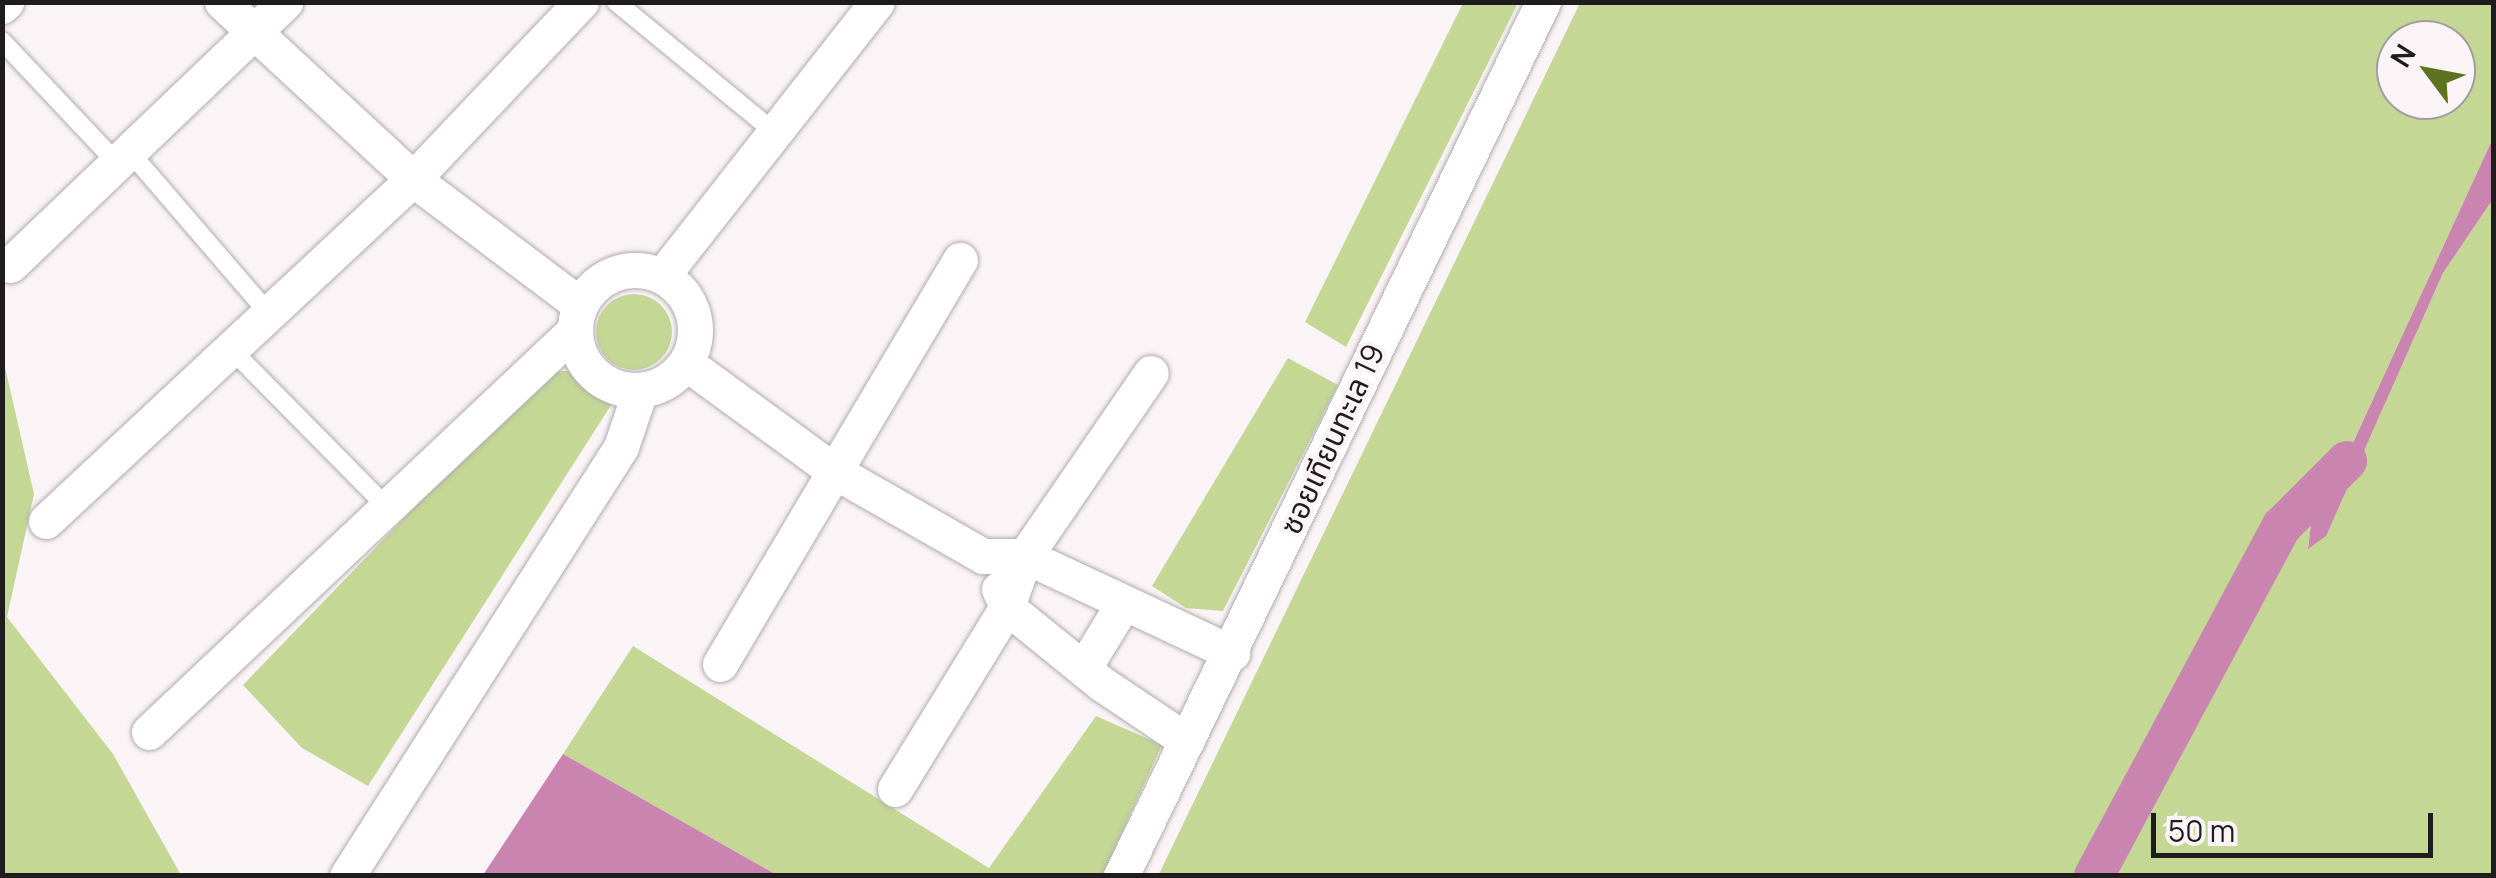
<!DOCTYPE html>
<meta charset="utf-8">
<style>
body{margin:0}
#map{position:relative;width:2496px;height:878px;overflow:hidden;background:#faf4f7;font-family:Manrope,"Noto Sans Thai",sans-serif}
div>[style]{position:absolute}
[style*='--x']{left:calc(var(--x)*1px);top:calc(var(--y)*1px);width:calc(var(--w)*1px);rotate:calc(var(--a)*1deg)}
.green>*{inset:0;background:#c4d795}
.round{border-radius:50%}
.water>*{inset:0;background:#c985af}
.canal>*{height:40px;margin:-20px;padding:0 20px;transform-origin:20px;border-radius:20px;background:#c985af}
.roads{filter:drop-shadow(0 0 2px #b1abae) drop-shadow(0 0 2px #b1abae)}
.lane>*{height:18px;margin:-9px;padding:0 9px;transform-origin:9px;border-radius:9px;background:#fff}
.street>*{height:35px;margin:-17.5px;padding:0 17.5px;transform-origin:17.5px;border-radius:17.5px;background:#fff}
.street>.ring{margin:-17.5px;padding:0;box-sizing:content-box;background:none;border:35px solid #fff;border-radius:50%}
span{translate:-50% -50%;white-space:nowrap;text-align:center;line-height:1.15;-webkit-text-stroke:8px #faf4f7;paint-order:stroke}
.street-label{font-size:30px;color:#1f1c1e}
.frame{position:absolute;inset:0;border:5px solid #1f1c1e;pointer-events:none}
.north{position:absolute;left:2376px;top:20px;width:100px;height:100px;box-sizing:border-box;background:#faf4f7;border:2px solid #a29ea0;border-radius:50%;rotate:302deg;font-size:28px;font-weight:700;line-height:40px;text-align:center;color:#1f1c1e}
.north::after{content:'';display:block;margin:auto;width:35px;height:45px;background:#5f7221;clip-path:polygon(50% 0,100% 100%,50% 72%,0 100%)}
.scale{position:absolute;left:2151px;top:813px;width:282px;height:45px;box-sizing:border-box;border:5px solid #1f1c1e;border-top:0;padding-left:12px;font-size:30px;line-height:35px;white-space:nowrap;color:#1f1c1e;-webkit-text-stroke:8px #faf4f7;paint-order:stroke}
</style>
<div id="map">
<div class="green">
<i style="clip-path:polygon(1463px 3px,1518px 3px,1346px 347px,1305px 322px)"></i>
<i style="clip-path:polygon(evenodd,1580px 3px,2493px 3px,2493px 138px,2346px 458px,2315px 498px,2308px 547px,2326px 535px,2443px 273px,2493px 199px,2493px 875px,1158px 876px,1580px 3px,2396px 40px,2456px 40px,2456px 100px,2396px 100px,2396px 40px)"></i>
<i class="round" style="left:596px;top:294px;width:76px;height:76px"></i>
<i style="clip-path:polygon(2px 354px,34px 494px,7px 617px,113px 754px,181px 875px,3px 875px)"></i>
<i style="clip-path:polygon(1288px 358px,1338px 385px,1223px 611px,1186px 608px,1152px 586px)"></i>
<i style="clip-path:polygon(546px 371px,568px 371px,613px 402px,368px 786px,302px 748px,243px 685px)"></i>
<i style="clip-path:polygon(633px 646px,989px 868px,1096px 716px,1162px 745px,1102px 876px,777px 875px,563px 754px)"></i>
</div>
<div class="water">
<i style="clip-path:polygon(2493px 138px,2493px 199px,2443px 273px,2326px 536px,2308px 549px,2314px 498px,2299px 488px,2346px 458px)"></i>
<i style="clip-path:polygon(563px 754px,777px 875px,483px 875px)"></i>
</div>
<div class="canal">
<i style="--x:2094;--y:876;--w:397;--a:-61.8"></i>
<i style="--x:2282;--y:526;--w:92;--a:-45"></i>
</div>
<div class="roads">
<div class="lane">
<i style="--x:616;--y:2;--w:203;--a:39.4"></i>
<i style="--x:2;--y:41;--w:168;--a:46.7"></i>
<i style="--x:129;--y:151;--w:215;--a:49.3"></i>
<i style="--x:231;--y:349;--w:222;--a:45.4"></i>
</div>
<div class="street">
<i style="--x:222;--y:2;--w:260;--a:42.8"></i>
<i style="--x:413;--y:179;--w:209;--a:37"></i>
<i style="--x:2;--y:6;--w:6;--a:-45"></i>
<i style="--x:10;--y:265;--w:381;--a:-43.7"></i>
<i class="ring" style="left:575px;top:270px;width:85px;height:85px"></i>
<i style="--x:662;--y:276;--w:348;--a:-51.9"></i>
<i style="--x:686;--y:363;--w:183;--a:36.1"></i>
<i style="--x:834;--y:471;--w:172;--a:29.7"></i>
<i style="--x:983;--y:556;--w:42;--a:0"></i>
<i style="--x:1025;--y:556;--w:229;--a:25.1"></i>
<i style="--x:46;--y:521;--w:502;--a:-42.98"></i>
<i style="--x:413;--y:179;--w:244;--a:-46.5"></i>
<i style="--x:999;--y:589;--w:20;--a:66"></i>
<i style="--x:1007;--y:607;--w:122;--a:39"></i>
<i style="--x:1102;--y:684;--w:102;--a:33.8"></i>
<i style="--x:720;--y:664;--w:470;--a:-59.3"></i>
<i style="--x:1085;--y:666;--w:69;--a:-58.6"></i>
<i style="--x:149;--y:732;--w:586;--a:-43.34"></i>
<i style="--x:895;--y:789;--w:214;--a:-58.4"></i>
<i style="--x:1007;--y:607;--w:54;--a:-70.6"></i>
<i style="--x:1025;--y:556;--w:222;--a:-55.5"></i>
<i style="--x:347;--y:876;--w:509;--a:-57.43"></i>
<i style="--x:621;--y:447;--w:59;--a:-71.3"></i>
<i style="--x:1121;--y:876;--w:971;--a:-64.23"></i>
</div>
</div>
<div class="street-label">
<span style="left:1332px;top:439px;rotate:-65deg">ซอยเทียนทะเล 19</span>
</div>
<div class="frame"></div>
<div class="north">N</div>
<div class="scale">50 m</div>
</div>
